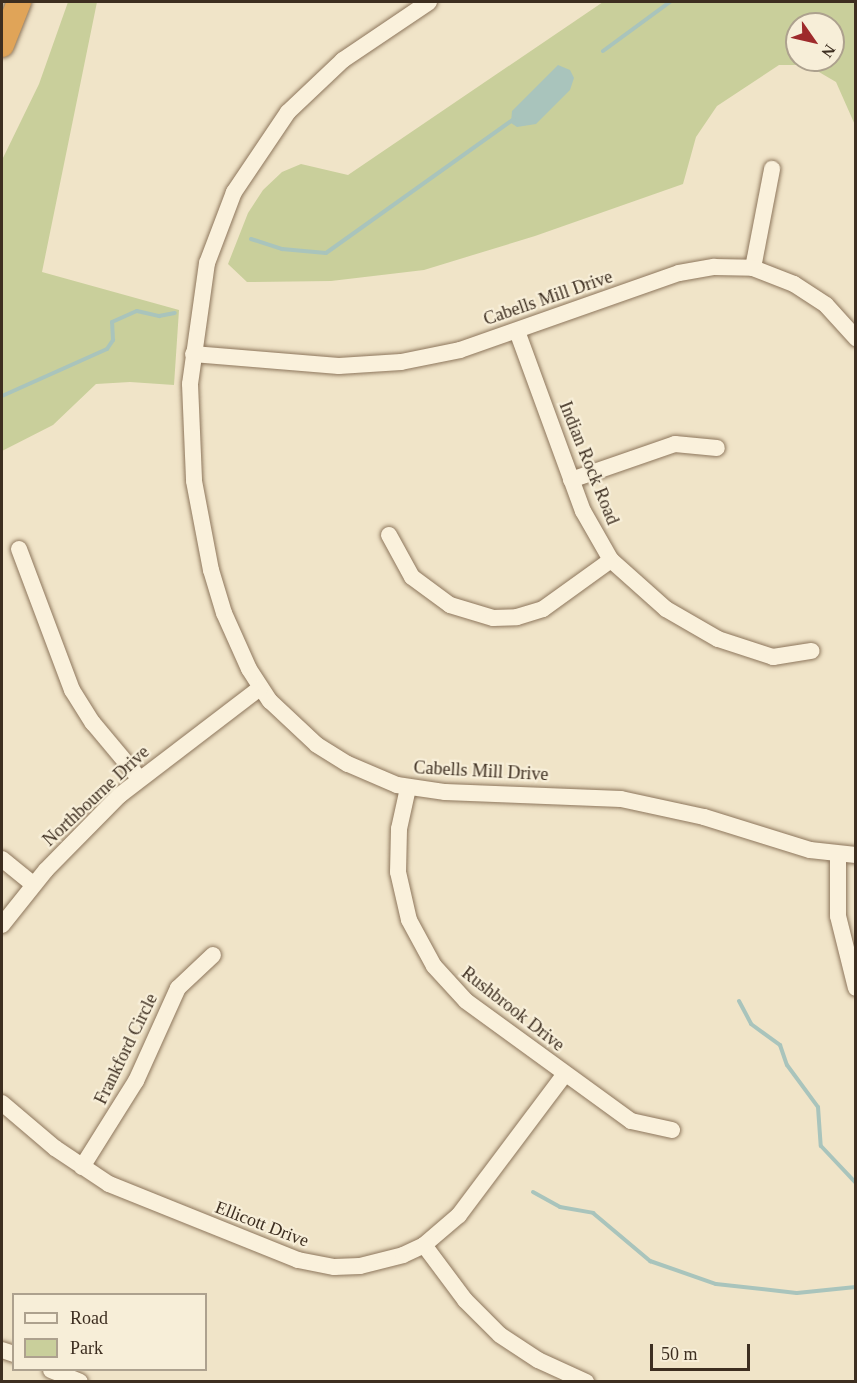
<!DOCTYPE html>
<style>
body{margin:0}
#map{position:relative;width:857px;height:1383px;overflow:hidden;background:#f0e4c8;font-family:"Times New Roman",serif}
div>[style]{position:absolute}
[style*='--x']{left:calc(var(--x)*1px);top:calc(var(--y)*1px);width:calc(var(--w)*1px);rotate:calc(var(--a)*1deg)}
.green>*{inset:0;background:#c9cf9b}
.water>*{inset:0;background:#a9c4bc}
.stream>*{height:4px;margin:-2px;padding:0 2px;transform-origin:2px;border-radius:2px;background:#a9c4bc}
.roads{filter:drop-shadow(0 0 2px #8d765c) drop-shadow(0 0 2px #8d765c)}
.minor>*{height:16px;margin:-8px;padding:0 8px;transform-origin:8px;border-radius:8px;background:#faf1dc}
.highway>*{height:24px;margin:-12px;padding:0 12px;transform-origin:12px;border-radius:12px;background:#e0a458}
span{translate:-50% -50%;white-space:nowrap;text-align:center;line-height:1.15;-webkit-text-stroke:4.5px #f7eed8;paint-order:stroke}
.street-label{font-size:18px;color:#3d2e20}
.frame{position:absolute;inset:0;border:3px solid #3d2e20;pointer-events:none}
.legend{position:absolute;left:12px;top:1293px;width:195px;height:78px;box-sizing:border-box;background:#f7eed8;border:2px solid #ada18e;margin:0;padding:8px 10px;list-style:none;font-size:18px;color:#3d2e20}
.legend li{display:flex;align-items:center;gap:12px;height:30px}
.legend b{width:30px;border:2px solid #ada18e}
.north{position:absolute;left:785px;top:12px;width:60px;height:60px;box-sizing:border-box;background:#f7eed8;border:2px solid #ada18e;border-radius:50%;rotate:124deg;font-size:16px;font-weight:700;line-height:24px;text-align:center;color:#3d2e20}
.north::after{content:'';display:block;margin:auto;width:21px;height:27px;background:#9e2a2b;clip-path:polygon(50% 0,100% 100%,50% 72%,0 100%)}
.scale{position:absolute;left:650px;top:1344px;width:100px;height:27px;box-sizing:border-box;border:3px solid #3d2e20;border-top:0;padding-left:8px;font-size:18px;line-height:21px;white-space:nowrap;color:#3d2e20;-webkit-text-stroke:4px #f7eed8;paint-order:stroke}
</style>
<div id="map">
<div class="green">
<i style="clip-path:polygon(68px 2px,97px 2px,42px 272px,179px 310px,174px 385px,130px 382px,96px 384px,53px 425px,2px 451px,2px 160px,39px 84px)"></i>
<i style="clip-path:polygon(evenodd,603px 2px,855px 2px,855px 125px,836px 82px,807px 65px,779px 65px,717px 106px,696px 137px,683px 184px,535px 236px,424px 270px,331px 281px,247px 282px,228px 264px,248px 213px,263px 190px,282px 172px,301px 164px,348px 175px,603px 2px,797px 24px,833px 24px,833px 60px,797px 60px,797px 24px)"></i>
</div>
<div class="water">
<i style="clip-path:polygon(558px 65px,570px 70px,574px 78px,570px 90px,536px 124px,517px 127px,511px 123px,512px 111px)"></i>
</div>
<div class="stream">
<i style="--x:603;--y:51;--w:83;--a:-36.2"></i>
<i style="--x:251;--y:239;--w:33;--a:18"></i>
<i style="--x:282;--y:249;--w:44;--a:5.2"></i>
<i style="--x:326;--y:253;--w:231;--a:-35.5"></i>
<i style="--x:2;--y:396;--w:115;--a:-24.1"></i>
<i style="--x:107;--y:349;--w:11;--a:-56"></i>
<i style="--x:113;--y:340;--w:18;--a:-93"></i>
<i style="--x:112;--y:322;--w:27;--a:-24"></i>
<i style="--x:137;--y:311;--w:23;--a:13"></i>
<i style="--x:159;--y:316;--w:16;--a:-11"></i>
<i style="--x:739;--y:1001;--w:26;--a:62"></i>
<i style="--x:751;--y:1024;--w:36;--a:36"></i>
<i style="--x:780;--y:1045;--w:21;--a:71"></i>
<i style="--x:787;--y:1065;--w:52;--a:53.6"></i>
<i style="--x:818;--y:1107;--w:39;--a:86"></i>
<i style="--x:821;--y:1146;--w:51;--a:46.6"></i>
<i style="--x:533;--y:1192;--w:31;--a:29"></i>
<i style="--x:560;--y:1207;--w:34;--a:10"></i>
<i style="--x:593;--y:1213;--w:75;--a:40.1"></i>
<i style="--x:650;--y:1261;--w:70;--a:19.2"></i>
<i style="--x:716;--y:1284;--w:81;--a:6.3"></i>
<i style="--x:797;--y:1293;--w:59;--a:-5.8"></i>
</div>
<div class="roads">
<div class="minor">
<i style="--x:429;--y:2;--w:104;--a:146"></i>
<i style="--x:343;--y:60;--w:76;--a:136.6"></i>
<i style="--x:288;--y:112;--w:97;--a:124"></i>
<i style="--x:234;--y:192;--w:76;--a:110.8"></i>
<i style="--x:207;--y:263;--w:122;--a:98"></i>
<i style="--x:190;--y:384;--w:97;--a:87.6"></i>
<i style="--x:194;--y:481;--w:91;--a:79.2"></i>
<i style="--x:211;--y:570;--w:45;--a:73.2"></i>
<i style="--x:224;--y:613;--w:61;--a:65.9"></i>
<i style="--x:249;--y:669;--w:38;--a:57"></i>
<i style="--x:270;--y:701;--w:64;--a:43.1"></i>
<i style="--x:317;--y:745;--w:36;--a:32"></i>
<i style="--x:348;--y:764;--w:53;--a:23.2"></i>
<i style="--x:397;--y:785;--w:49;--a:8.3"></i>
<i style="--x:445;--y:792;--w:176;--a:2.3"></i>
<i style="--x:621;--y:799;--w:85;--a:12.2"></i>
<i style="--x:704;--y:817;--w:111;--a:17.3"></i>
<i style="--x:810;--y:850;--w:46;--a:6.2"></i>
<i style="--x:753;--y:268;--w:101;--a:-79.1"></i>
<i style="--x:517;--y:331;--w:192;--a:69.9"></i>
<i style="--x:583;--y:511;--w:56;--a:60.3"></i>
<i style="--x:611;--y:560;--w:74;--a:41.7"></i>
<i style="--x:666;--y:609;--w:60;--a:30"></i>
<i style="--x:718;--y:639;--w:58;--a:18.1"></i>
<i style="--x:773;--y:657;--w:39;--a:-9"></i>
<i style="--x:193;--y:354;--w:146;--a:4.7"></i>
<i style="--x:339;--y:366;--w:62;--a:-3.7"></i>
<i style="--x:401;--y:362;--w:60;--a:-11.5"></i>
<i style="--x:460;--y:350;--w:232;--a:-19.4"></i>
<i style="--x:679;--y:273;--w:36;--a:-10"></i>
<i style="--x:714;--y:267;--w:39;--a:1"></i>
<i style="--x:753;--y:268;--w:44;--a:21.3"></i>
<i style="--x:794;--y:284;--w:38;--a:33"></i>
<i style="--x:826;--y:305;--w:45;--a:47.7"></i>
<i style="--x:571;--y:480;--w:110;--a:-19.1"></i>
<i style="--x:675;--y:444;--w:42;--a:5.4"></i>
<i style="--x:389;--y:535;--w:48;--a:61.3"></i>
<i style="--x:412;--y:577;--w:47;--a:36.4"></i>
<i style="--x:450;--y:605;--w:45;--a:16.8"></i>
<i style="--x:493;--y:618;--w:24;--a:-2"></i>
<i style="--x:517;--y:617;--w:27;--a:-17"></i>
<i style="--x:543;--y:609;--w:84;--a:-35.8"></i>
<i style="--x:19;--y:549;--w:151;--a:69.4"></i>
<i style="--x:72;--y:690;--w:39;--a:58"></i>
<i style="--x:93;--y:723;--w:72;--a:50.1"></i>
<i style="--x:408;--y:788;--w:42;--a:102.4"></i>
<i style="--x:399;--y:829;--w:43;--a:91.3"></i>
<i style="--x:398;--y:872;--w:49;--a:77.1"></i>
<i style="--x:409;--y:920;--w:52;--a:61.5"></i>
<i style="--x:434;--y:966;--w:47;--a:47.6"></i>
<i style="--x:466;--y:1001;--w:204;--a:36"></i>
<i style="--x:631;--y:1121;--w:42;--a:12.4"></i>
<i style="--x:838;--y:855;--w:61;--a:90"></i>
<i style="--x:838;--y:916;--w:74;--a:76"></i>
<i style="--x:2;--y:859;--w:40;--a:39"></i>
<i style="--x:2;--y:925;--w:70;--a:-51.3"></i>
<i style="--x:46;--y:870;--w:105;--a:-45.4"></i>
<i style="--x:120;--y:795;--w:176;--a:-37.4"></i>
<i style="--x:2;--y:1103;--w:70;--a:40.3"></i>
<i style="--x:55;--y:1148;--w:65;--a:33.7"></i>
<i style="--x:109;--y:1184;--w:204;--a:21.9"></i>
<i style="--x:298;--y:1260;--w:37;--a:11"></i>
<i style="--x:334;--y:1267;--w:26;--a:-2"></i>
<i style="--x:360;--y:1266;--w:44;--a:-14.3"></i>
<i style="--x:403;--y:1255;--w:23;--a:-25"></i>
<i style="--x:424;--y:1245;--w:46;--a:-40.6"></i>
<i style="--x:459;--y:1215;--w:176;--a:-53.1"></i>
<i style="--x:82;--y:1167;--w:102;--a:-57.9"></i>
<i style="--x:136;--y:1081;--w:102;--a:-65.7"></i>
<i style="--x:178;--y:988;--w:48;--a:-43.3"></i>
<i style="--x:424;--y:1245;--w:69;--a:53.3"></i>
<i style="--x:465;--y:1300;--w:49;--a:45"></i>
<i style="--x:500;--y:1335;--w:45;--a:33.3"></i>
<i style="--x:538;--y:1360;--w:53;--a:24.6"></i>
<i style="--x:2;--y:1350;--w:13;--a:18"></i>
<i style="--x:51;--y:1370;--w:31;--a:22"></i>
</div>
<div class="highway">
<i style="--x:2;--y:45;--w:46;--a:-68.4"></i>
</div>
</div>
<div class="street-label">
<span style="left:548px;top:298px;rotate:-19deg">Cabells Mill Drive</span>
<span style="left:589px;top:463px;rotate:68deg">Indian Rock Road</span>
<span style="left:481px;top:771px;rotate:3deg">Cabells Mill Drive</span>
<span style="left:96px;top:796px;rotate:-43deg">Northbourne Drive</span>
<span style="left:513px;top:1009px;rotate:38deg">Rushbrook Drive</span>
<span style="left:126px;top:1049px;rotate:-64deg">Frankford Circle</span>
<span style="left:262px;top:1224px;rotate:21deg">Ellicott Drive</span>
</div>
<div class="frame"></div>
<ul class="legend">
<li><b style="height:8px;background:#faf1dc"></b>Road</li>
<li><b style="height:16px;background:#c9cf9b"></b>Park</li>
</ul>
<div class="north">N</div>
<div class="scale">50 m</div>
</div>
